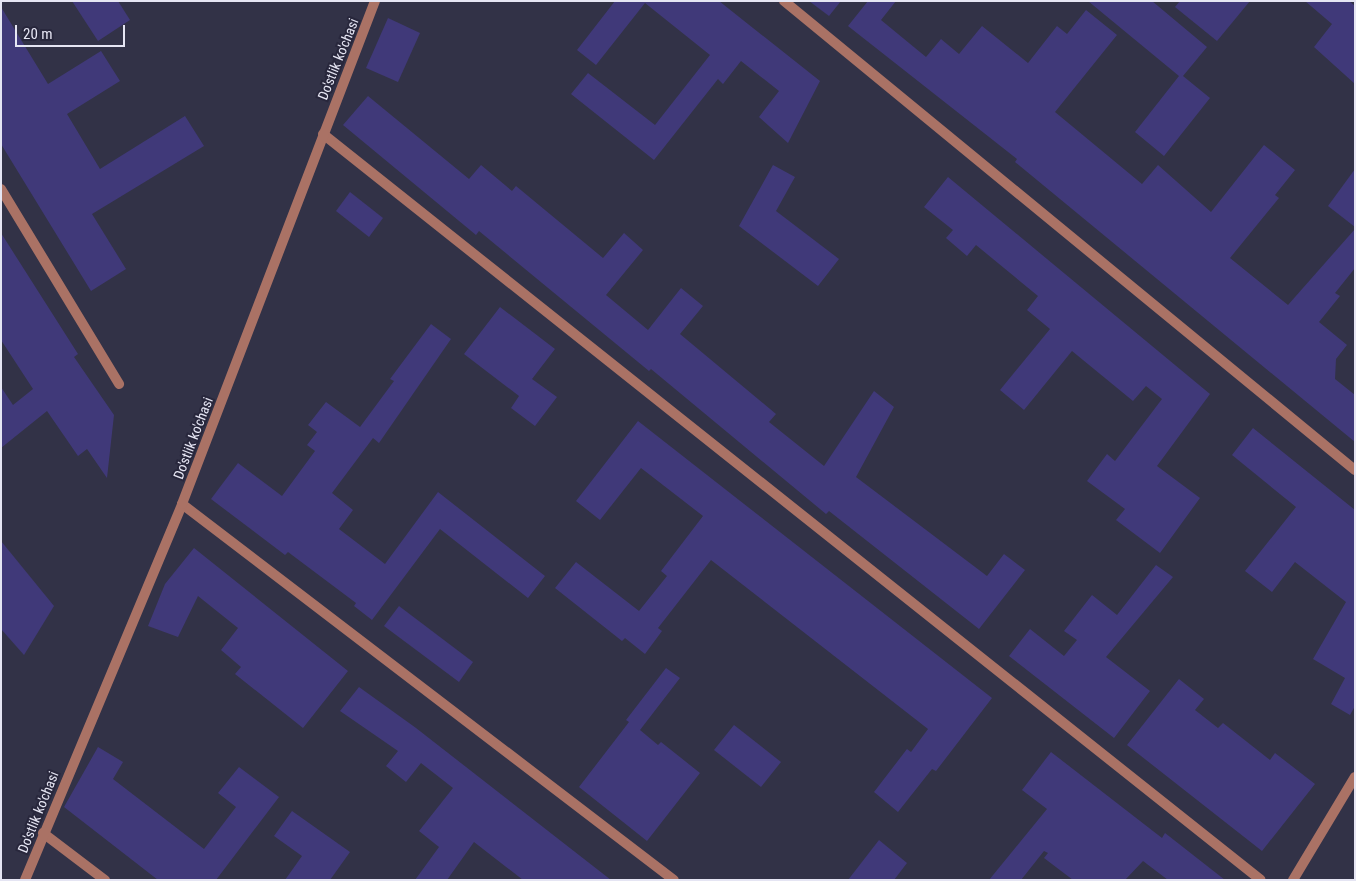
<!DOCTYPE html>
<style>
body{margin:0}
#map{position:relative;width:1356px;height:881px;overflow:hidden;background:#323247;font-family:"Roboto Condensed",sans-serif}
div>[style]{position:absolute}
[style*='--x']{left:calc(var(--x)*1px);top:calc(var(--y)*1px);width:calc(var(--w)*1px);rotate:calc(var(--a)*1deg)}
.building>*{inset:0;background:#403979}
.minor>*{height:10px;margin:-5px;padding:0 5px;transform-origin:5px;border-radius:5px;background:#aa7265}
.tertiary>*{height:10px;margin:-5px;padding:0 5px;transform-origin:5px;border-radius:5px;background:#aa7265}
span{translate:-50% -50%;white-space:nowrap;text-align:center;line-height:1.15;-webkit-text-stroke:4px #28273c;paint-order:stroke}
.street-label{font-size:14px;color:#e5e5f3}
.frame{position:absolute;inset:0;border:2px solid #e5e5f3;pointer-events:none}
.scale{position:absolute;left:15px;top:25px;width:110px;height:22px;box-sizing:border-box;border:2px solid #e5e5f3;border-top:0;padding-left:6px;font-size:15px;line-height:18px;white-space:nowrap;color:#e5e5f3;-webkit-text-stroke:4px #28273c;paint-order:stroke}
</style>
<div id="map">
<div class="building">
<i style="clip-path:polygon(72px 1px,118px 1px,130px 20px,98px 41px)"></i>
<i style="clip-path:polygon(615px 1px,719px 1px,820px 81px,788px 143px,759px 117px,779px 91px,741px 61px,723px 84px,718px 79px,654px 160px,571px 94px,588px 73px,655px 125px,710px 55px,645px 3px,596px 65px,577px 50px)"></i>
<i style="clip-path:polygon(809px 1px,841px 1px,829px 16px)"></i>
<i style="clip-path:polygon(868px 1px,896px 1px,881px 20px,926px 57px,941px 39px,959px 54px,982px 26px,1028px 63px,1057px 26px,1067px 34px,1086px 10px,1117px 35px,1055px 112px,1142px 184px,1158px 165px,1211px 212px,1264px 145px,1295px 170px,1275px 195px,1279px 198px,1230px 258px,1288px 305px,1355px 229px,1355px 268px,1335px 293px,1340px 296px,1319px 322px,1347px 345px,1336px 359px,1335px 379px,1355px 395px,1355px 442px,1015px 162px,1017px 159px,848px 26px)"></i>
<i style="clip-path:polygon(1088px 1px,1152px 1px,1207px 47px,1183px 76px,1210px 98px,1164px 156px,1135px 132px,1179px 76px)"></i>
<i style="clip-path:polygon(1180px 1px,1250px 1px,1217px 41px,1175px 7px)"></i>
<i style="clip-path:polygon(1305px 1px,1349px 1px,1355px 6px,1355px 84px,1314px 47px,1332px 24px)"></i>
<i style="clip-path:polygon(1px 7px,48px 84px,101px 51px,120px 81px,67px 114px,100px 169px,185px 116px,204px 146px,92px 214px,126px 269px,91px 291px,1px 144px)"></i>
<i style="clip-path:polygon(388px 18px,420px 33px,398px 82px,366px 68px)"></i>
<i style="clip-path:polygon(368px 96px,469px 179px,481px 165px,512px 191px,516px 186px,603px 258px,624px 233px,643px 250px,606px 295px,648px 330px,681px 288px,703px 306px,680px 334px,776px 414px,769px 422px,824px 466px,874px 391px,894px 407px,856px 477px,987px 576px,1004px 554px,1025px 570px,979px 629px,829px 511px,826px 514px,651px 369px,649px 371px,479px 231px,476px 235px,343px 125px)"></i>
<i style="clip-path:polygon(773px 165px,795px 177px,776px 211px,839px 259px,818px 286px,739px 226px)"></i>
<i style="clip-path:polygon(1355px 169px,1355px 227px,1328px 206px)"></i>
<i style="clip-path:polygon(948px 177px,1210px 394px,1157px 466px,1200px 498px,1160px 553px,1116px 520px,1125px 509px,1087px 481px,1107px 454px,1115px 461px,1162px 399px,1146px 386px,1133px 401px,1072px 351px,1024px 410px,1000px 390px,1050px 329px,1027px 310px,1038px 296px,976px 245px,967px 256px,946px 238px,953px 230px,924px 207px)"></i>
<i style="clip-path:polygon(350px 192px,383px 218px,369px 237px,336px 211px)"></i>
<i style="clip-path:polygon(1px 233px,78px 354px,74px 357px,114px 415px,107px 478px,87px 449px,78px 456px,47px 411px,1px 448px,1px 387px,13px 405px,33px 389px,1px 340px)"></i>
<i style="clip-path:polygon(500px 307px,555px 349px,532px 379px,557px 397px,535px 426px,511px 408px,519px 396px,464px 354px)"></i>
<i style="clip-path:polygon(431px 324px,451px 339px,379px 443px,373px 438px,332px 493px,353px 510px,339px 529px,385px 564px,438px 492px,545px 576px,528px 598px,440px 529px,372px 620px,354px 606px,356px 603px,288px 552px,285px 555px,211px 499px,238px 463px,282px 496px,315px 451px,307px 445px,317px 432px,308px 425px,326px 402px,360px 427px,394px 381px,390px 379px)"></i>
<i style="clip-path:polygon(638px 421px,992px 698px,936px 771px,932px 769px,898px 812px,874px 792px,907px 749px,911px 752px,928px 729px,711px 560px,658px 628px,662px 631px,645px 654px,625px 638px,622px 641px,555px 588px,576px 562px,639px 611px,667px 576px,661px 571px,703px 516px,641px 468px,600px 520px,576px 501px)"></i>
<i style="clip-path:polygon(1253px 428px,1355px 510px,1355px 706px,1350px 715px,1331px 704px,1345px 678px,1313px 659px,1346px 602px,1295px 562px,1272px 592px,1245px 571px,1296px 507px,1232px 455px)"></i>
<i style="clip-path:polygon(1px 541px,54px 606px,24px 655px,1px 629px)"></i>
<i style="clip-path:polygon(194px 548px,348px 671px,303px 728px,235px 674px,241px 667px,221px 650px,238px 628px,198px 596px,178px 637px,148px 626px,165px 584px)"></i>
<i style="clip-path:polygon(1156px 565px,1173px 577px,1106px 657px,1150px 691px,1114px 738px,1009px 656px,1030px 629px,1064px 656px,1077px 640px,1064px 631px,1092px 595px,1117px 615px)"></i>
<i style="clip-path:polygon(399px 606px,473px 662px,459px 682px,384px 626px)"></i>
<i style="clip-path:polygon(666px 668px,680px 678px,640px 730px,658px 745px,661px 742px,700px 773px,647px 841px,579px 787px,629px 722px,626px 720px)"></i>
<i style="clip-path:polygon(1179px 679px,1204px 699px,1195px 710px,1218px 728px,1223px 723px,1270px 760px,1275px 753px,1315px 784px,1262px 851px,1127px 745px)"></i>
<i style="clip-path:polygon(359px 687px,416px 728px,611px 880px,523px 880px,474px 842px,447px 880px,415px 880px,439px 847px,419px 831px,453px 788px,421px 763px,406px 782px,386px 766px,398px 751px,340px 711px)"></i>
<i style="clip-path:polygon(734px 725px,781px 762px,761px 787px,714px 750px)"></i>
<i style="clip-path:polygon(98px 747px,123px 762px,113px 779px,204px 849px,236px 807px,218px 793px,239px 767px,279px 797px,216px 880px,158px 880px,64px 807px)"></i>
<i style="clip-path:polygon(1051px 752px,1162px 838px,1165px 833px,1225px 880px,1168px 880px,1143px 861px,1125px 880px,1073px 880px,1044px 858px,1048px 853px,1044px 851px,1021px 880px,989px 880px,1047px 809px,1022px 790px)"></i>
<i style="clip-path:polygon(292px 811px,350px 852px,330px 880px,285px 880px,302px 856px,274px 836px)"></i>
<i style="clip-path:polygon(879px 840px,907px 863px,894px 880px,848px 880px)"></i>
</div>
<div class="minor">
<i style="--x:784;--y:1;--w:739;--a:39.4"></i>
<i style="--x:323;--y:134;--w:1198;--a:38.5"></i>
<i style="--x:1;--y:189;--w:228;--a:58.8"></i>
<i style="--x:182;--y:504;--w:619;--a:37.39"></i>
<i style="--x:43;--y:833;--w:78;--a:37.2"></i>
<i style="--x:1293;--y:880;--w:120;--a:-59"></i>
</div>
<div class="tertiary">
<i style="--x:25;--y:880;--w:407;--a:-67.3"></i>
<i style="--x:182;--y:504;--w:539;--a:-69.01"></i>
</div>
<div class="street-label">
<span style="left:338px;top:59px;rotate:-68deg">Do'stlik ko'chasi</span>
<span style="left:193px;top:438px;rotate:-69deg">Do'stlik ko'chasi</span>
<span style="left:38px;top:812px;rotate:-68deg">Do'stlik ko'chasi</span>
</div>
<div class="frame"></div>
<div class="scale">20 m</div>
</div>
